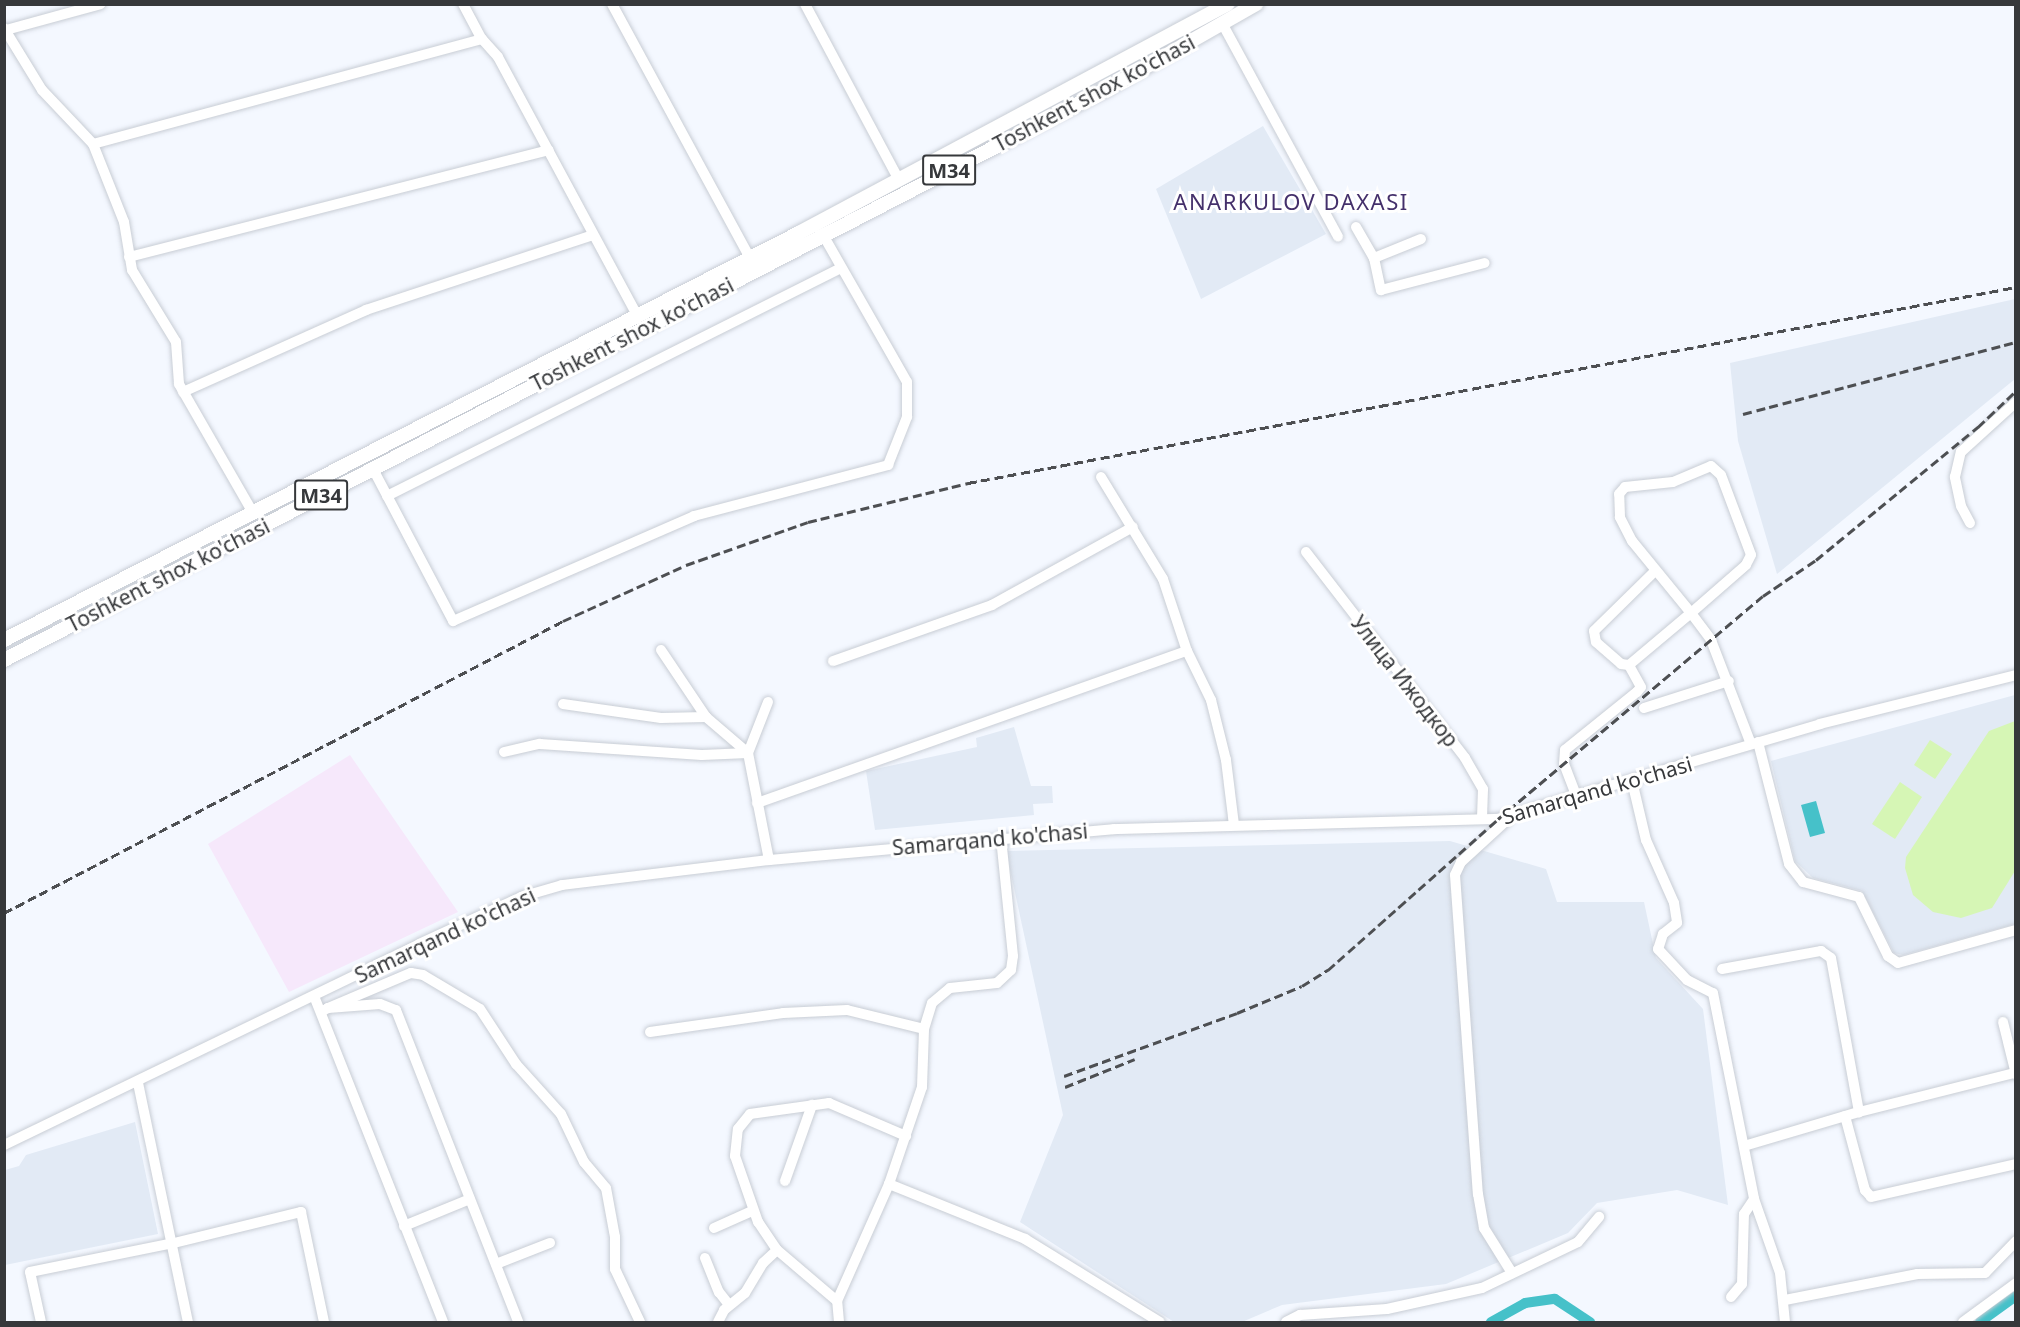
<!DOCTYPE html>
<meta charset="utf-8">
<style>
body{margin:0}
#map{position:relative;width:2020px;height:1327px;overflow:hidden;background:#f4f8ff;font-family:"Noto Sans",sans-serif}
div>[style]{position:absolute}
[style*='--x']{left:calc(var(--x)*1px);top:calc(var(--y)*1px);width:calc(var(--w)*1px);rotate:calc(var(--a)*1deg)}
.commercial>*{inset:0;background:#f6e8fb}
.built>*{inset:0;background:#e2eaf5}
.green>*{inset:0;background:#d6f6b5}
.water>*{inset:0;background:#46c1c9}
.canal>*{height:10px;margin:-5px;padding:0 5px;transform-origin:5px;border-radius:5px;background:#46c1c9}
.roads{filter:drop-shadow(0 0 2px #c8cdd5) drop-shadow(0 0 2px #c8cdd5)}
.minor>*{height:10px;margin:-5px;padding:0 5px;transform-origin:5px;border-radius:5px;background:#fff}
.major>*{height:14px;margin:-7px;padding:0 7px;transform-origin:7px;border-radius:7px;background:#fff}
.rail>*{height:3px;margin-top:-1.5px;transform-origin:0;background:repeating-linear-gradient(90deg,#4d4f52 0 9px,transparent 0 13.5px)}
span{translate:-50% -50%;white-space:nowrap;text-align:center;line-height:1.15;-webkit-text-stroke:6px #fff;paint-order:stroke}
.shield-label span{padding:2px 4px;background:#fff;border:2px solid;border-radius:4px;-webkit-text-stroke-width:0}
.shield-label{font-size:20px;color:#36383b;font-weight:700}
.street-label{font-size:21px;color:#36383b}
.neighbourhood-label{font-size:22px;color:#44306b;letter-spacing:1.5px}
.frame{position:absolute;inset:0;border:6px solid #36383b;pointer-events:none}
</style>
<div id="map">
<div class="commercial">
<i style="clip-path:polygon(350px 755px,458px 912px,289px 992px,208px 844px)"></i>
</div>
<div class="built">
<i style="clip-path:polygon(1263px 126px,1326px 234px,1201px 299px,1156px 189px)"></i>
<i style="clip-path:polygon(2015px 299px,2015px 379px,1777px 574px,1738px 441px,1730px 363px)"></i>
<i style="clip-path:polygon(2015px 695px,2015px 924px,1903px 955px,1894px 953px,1862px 891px,1813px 878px,1795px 861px,1771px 761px)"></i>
<i style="clip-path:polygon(1014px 727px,1031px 786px,1052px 786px,1053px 803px,1033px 804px,1034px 815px,875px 830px,866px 771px,977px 747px,976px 738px)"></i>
<i style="clip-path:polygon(1450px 841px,1546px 869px,1557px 902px,1644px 902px,1656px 958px,1703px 1009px,1728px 1205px,1677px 1190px,1597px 1203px,1568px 1233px,1446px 1284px,1282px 1305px,1242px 1322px,1174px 1322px,1020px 1222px,1063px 1115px,1006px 851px)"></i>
<i style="clip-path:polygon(135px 1122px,158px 1234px,5px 1265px,5px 1170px,19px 1166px,26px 1155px)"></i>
</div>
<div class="green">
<i style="clip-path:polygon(2015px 721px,2015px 871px,1992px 908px,1961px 918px,1933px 912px,1913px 895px,1905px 868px,1906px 857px,1989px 731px)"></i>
<i style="clip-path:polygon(1930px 740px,1952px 754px,1935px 779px,1914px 765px)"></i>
<i style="clip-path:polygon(1900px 782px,1922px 797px,1895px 839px,1872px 824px)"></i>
</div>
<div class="water">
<i style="clip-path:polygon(1816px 801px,1825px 833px,1810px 837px,1801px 805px)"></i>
</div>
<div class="canal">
<i style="--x:1491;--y:1322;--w:39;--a:-29"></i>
<i style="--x:1525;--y:1303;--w:30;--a:-8"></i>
<i style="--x:1555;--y:1299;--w:42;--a:33.3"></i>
<i style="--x:1980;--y:1322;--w:44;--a:-35.8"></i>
</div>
<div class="roads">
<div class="minor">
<i style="--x:463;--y:4;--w:40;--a:62"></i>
<i style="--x:482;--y:39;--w:24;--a:48"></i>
<i style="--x:498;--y:57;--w:293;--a:61.7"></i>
<i style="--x:612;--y:4;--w:289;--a:61.5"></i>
<i style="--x:805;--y:4;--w:200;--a:61.9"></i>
<i style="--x:1222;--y:23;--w:243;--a:61.5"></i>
<i style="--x:4;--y:28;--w:73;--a:58.5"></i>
<i style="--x:42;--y:90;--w:74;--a:46.6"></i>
<i style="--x:93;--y:144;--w:84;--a:68.3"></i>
<i style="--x:124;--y:222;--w:49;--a:80.5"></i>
<i style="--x:132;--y:270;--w:84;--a:58.6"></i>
<i style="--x:176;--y:342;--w:42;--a:85.9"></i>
<i style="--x:179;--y:384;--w:146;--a:60.1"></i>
<i style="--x:6;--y:30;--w:98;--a:-15.3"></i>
<i style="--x:93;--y:144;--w:403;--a:-15.1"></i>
<i style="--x:1356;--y:227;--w:36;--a:60"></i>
<i style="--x:1421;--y:239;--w:51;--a:158"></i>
<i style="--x:1374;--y:258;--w:33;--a:78"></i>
<i style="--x:1381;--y:290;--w:107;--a:-14.6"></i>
<i style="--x:129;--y:257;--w:433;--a:-14.3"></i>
<i style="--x:183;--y:392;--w:201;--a:-24.1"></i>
<i style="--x:366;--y:310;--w:239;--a:-18.3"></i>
<i style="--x:1711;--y:466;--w:13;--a:42"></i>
<i style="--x:1721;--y:475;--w:85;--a:69.4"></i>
<i style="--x:1751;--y:555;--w:11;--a:117"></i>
<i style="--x:1746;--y:565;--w:73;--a:138.9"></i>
<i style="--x:1691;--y:613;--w:93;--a:-129.3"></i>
<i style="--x:1632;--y:541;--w:27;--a:-117"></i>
<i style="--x:1620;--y:517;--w:23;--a:-92"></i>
<i style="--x:1619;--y:494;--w:9;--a:-49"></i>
<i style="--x:1625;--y:487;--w:48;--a:-5.9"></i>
<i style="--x:1673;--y:482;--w:41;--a:-22.8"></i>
<i style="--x:373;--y:469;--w:172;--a:62.2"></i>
<i style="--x:453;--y:621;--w:263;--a:-23.5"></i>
<i style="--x:694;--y:516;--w:201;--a:-14.7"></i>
<i style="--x:888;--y:465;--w:52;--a:-68.4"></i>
<i style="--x:907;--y:417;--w:35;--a:-90"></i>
<i style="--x:907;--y:382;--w:169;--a:-119.7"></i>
<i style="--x:1101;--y:477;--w:119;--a:58.7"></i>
<i style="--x:1163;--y:579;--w:76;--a:71.6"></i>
<i style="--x:1187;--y:651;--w:55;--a:63.9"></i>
<i style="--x:1211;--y:700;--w:62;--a:76"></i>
<i style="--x:1226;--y:760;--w:65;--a:83"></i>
<i style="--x:387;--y:496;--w:508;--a:-26.67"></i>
<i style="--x:1970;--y:523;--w:19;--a:-118"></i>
<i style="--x:1961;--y:506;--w:30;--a:-102"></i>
<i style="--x:1955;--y:477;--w:26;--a:-77"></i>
<i style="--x:1961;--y:452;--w:74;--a:-42.3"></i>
<i style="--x:1306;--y:552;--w:260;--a:52.3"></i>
<i style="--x:1465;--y:758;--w:36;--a:60"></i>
<i style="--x:1483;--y:789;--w:30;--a:92"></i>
<i style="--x:1654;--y:572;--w:84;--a:135.5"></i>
<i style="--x:1594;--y:631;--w:11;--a:80"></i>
<i style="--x:1596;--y:642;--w:33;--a:41"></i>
<i style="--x:1621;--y:664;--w:8;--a:7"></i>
<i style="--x:1629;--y:665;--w:81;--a:-40"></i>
<i style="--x:1691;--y:613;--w:34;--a:53"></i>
<i style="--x:1711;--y:640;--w:111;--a:69"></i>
<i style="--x:661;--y:650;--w:81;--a:56.1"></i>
<i style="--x:706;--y:717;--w:55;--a:40.6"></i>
<i style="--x:833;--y:661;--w:169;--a:-19.4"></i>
<i style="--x:992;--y:605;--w:161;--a:-29"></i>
<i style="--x:768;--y:702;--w:55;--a:111.4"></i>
<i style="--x:748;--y:753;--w:109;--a:78.9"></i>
<i style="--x:563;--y:704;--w:99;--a:8.1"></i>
<i style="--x:661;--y:718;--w:45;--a:-1.3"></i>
<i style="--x:1644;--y:708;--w:89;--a:-17.6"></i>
<i style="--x:1758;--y:742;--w:126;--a:75.7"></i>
<i style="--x:1789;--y:864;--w:23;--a:52"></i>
<i style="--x:1803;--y:882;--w:58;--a:15"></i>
<i style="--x:1859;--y:897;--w:66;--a:63.8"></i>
<i style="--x:1888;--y:956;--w:12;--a:35"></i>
<i style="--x:1898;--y:963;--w:123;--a:-15.6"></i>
<i style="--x:504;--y:752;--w:37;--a:-13"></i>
<i style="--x:540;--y:744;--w:162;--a:3.9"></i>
<i style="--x:702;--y:755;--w:46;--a:-2.5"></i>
<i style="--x:1632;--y:781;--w:61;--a:76.7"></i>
<i style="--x:1646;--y:840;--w:69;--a:66"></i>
<i style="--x:1674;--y:903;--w:20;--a:81"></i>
<i style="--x:1677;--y:923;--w:18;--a:142"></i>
<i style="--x:1663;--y:934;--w:16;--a:108"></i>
<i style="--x:1658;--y:949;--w:42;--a:46.9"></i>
<i style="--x:1687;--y:980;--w:29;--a:27"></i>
<i style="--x:1713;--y:993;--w:210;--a:78.7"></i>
<i style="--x:1754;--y:1199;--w:78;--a:70.6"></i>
<i style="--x:1780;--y:1273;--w:49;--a:84.2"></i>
<i style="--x:1576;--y:795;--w:33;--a:-111"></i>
<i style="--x:1564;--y:764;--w:14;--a:-86"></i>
<i style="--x:1565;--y:750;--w:92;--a:-38.9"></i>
<i style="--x:1637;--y:692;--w:6;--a:-51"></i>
<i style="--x:1641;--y:687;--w:25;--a:-119"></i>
<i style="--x:757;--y:803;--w:456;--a:-19.5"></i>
<i style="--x:1508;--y:819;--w:64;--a:137.5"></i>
<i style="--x:1461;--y:862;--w:14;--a:115"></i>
<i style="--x:1455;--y:875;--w:320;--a:85.9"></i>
<i style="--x:1478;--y:1194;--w:35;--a:80"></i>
<i style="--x:1484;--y:1228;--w:53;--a:58.1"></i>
<i style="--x:1722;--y:969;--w:101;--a:-10.3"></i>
<i style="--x:1821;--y:951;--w:12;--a:35"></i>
<i style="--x:1831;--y:958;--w:157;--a:79.7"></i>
<i style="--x:314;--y:996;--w:351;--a:68.4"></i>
<i style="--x:328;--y:1008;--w:90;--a:-22.9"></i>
<i style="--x:411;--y:973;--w:12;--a:9"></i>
<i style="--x:423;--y:975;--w:66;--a:30.8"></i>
<i style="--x:480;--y:1009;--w:66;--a:56.8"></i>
<i style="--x:516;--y:1064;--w:67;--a:48"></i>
<i style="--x:561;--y:1114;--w:53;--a:64.4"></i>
<i style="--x:584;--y:1162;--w:34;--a:50"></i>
<i style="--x:606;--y:1188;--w:50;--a:79.6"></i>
<i style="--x:615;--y:1237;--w:32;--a:90"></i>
<i style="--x:615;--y:1269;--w:59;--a:64.7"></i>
<i style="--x:321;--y:1012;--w:8;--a:-30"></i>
<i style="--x:328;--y:1008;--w:52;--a:-4.4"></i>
<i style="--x:380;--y:1004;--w:17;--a:21"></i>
<i style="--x:396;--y:1010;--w:335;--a:68.6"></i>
<i style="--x:2003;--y:1022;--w:54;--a:76"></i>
<i style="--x:650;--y:1032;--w:134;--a:-8.1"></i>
<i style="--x:783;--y:1013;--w:64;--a:-2.7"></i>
<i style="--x:847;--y:1010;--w:79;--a:13.9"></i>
<i style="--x:138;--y:1083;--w:244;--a:78.2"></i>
<i style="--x:1845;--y:1116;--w:77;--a:74.9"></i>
<i style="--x:1865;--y:1190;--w:9;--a:49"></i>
<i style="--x:1871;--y:1197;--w:149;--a:-12.8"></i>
<i style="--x:4;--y:1145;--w:461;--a:-25.8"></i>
<i style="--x:419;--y:944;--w:112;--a:-24.7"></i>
<i style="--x:521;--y:897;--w:43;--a:-16.3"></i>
<i style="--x:562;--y:885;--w:209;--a:-6.9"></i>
<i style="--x:769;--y:860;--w:346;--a:-5.1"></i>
<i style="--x:1114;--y:829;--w:384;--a:-1.5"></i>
<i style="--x:1498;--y:819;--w:336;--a:-16.4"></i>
<i style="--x:1820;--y:724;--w:202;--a:-14"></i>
<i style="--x:1744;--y:1146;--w:120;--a:-16.5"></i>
<i style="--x:1859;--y:1112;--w:160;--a:-14.1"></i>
<i style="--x:785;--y:1181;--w:81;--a:-70.4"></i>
<i style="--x:889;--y:1184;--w:147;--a:22"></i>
<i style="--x:1025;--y:1239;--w:158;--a:31.6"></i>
<i style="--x:404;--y:1226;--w:71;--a:-22.2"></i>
<i style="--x:714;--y:1228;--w:42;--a:-24.1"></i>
<i style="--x:705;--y:1258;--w:37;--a:68"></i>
<i style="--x:719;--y:1292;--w:16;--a:52"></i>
<i style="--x:496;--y:1264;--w:58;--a:-21.3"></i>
<i style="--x:1731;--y:1297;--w:17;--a:-50"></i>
<i style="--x:1742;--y:1284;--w:70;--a:-88.4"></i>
<i style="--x:1744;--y:1214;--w:18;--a:-56"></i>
<i style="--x:1785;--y:1300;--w:135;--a:-11.1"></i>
<i style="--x:1917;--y:1274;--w:68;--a:-0.8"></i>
<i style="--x:1985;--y:1273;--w:45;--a:-45.9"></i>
<i style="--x:837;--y:1301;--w:79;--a:-139.6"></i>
<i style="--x:777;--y:1250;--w:34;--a:-124"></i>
<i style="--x:758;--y:1222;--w:70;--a:-109.2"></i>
<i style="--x:735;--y:1156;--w:27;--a:-84"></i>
<i style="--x:738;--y:1129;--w:19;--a:-51"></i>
<i style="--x:750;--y:1114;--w:80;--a:-7.9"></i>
<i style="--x:829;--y:1103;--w:84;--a:23.2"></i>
<i style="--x:41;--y:1322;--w:51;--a:-102.4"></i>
<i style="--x:30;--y:1272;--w:147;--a:-11.4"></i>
<i style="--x:174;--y:1243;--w:131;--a:-13.7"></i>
<i style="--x:301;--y:1212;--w:112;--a:78.2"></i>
<i style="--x:718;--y:1322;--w:13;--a:-63"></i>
<i style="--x:724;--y:1310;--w:27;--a:-39"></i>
<i style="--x:745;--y:1293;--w:35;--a:-59"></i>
<i style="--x:763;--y:1263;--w:19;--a:-43"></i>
<i style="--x:839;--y:1322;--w:21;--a:-95"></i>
<i style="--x:837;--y:1301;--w:128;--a:-66"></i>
<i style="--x:889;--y:1184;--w:102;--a:-71.2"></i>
<i style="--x:922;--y:1087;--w:58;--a:-88"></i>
<i style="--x:924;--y:1029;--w:27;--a:-73"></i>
<i style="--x:932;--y:1003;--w:23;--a:-40"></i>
<i style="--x:950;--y:988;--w:47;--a:-6.1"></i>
<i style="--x:997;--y:983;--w:19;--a:-43"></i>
<i style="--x:1011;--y:970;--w:14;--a:-82"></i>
<i style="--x:1013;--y:956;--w:120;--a:-95.8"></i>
<i style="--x:1286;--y:1322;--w:16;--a:-27"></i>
<i style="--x:1300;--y:1315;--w:87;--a:-3.9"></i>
<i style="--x:1387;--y:1309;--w:97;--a:-12.5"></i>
<i style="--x:1482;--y:1288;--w:106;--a:-25.6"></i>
<i style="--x:1578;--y:1242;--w:33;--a:-50"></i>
<i style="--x:1963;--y:1322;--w:66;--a:-36.3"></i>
</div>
<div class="major">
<i style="--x:4;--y:640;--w:893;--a:-27.11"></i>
<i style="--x:799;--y:233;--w:486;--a:-28.1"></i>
<i style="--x:4;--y:660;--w:1242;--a:-27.37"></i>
<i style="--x:1107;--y:89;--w:172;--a:-29.7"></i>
</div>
</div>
<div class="rail">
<i style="--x:1743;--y:414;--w:282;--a:-14.8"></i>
<i style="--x:4;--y:913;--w:631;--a:-27.58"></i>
<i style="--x:563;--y:621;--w:135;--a:-24.5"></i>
<i style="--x:686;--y:565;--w:129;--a:-19.4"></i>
<i style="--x:808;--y:522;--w:165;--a:-13.7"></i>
<i style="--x:968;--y:483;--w:1066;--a:-10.59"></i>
<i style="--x:1064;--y:1076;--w:184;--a:-20"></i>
<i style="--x:1237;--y:1013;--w:70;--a:-22.6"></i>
<i style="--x:1302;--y:986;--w:31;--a:-32"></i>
<i style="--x:1328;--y:970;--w:227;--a:-41.6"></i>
<i style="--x:1498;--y:819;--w:346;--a:-40.1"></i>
<i style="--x:1763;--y:596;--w:64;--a:-34.2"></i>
<i style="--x:1816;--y:560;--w:210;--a:-39.4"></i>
<i style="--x:1978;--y:427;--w:52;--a:-43.5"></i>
<i style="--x:1065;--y:1087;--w:75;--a:-21.8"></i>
</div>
<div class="shield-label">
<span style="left:949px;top:170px">M34</span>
<span style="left:321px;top:495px">M34</span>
</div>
<div class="street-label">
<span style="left:1094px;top:93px;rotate:-28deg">Toshkent shox ko'chasi</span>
<span style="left:632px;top:334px;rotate:-27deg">Toshkent shox ko'chasi</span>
<span style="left:168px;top:575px;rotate:-27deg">Toshkent shox ko'chasi</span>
<span style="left:1405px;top:681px;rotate:52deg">Улица Ижодкор</span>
<span style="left:1597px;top:790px;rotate:-16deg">Samarqand ko'chasi</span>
<span style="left:990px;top:839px;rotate:-5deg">Samarqand ko'chasi</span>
<span style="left:445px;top:935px;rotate:-25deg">Samarqand ko'chasi</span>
</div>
<div class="neighbourhood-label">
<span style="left:1291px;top:202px">ANARKULOV DAXASI</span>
</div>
<div class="frame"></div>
</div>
